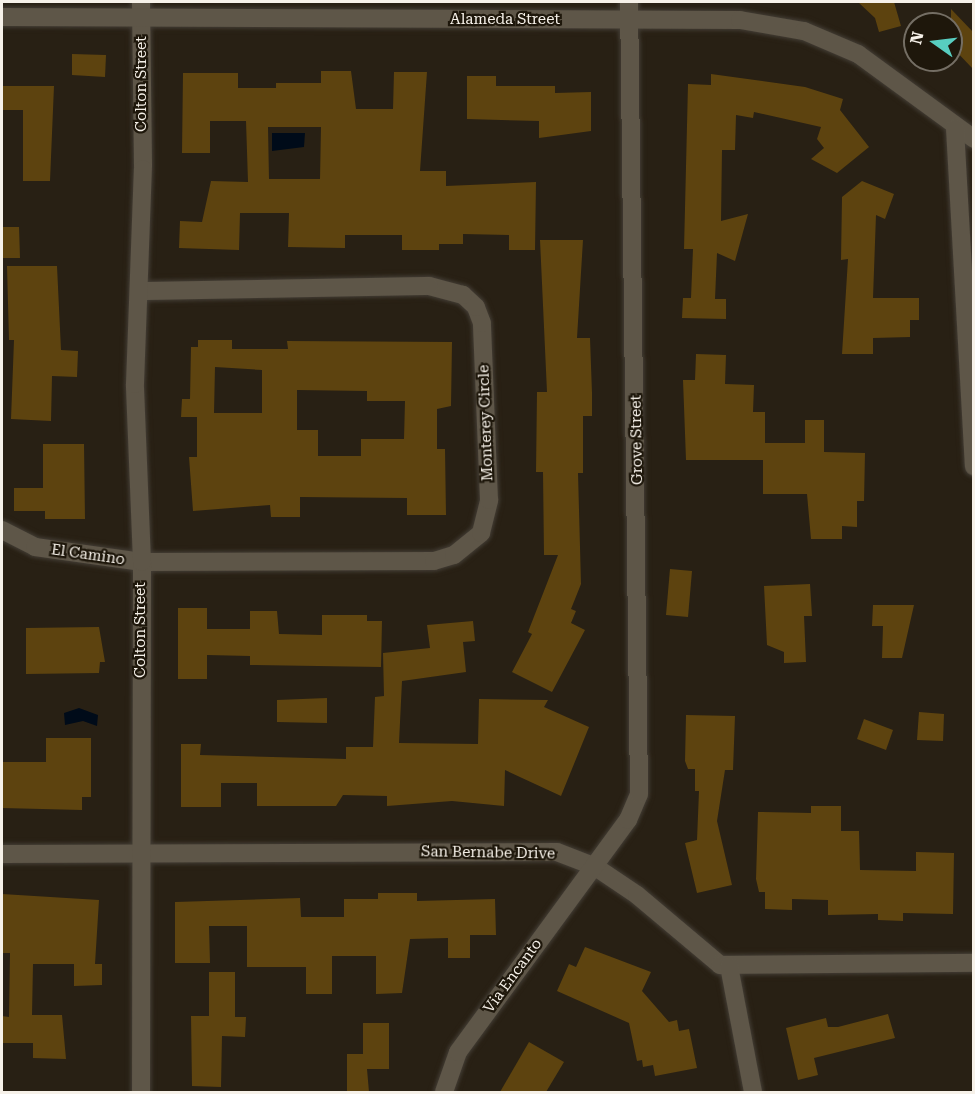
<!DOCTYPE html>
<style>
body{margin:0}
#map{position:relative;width:975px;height:1094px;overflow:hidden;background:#282014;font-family:"Roboto Serif",serif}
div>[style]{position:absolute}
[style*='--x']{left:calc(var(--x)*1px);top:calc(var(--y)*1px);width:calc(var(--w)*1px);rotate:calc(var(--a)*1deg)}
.water>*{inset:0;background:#000b19}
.building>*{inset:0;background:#5d430f}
.roads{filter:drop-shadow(0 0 2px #433d35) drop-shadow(0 0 2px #433d35)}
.street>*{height:18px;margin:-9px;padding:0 9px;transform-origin:9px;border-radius:9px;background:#5e5648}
span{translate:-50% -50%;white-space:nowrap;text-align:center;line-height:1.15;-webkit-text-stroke:4.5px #1e170b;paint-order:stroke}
.street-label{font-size:15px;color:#f6f1e9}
.frame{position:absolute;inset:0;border:3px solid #f6f1e9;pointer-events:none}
.north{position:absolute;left:903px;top:12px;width:60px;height:60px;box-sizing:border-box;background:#1e170b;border:2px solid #746e64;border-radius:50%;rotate:284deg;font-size:16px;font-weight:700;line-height:24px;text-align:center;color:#f6f1e9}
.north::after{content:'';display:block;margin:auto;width:21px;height:27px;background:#58cec0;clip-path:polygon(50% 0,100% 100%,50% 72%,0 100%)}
</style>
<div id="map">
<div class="water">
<i style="clip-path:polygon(272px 133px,305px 133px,304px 147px,272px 151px)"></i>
<i style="clip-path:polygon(79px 708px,98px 715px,97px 726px,83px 721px,65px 725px,64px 713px)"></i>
</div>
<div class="building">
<i style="clip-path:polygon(858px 2px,894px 2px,901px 26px,879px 32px,875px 18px)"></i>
<i style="clip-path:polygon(951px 9px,974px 33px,974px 70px,951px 46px)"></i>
<i style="clip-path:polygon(72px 54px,106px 55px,105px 77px,72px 75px)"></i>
<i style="clip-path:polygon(evenodd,321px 71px,351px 71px,356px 109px,393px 109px,394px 72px,427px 72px,420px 171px,446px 171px,446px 186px,536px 182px,535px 250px,509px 250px,509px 235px,463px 234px,463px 244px,439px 244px,439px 250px,402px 250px,402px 235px,345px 235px,345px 248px,288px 247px,289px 213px,240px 213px,239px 250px,179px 248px,180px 221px,202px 222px,211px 181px,248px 182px,246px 121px,210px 121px,210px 153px,182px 153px,183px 73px,238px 73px,238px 88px,276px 88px,276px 83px,321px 83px,321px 71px,268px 127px,321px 127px,320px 179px,269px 179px,268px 127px)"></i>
<i style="clip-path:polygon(711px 74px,805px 87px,843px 99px,840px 110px,869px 147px,837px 173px,811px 159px,824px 148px,817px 139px,821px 127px,754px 112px,753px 118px,736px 115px,735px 150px,722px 150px,721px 221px,748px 214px,735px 261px,717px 253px,715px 299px,726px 299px,726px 319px,682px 318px,683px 298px,691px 298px,693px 249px,684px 249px,688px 84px,711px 85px)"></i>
<i style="clip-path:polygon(467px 76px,496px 76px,496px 86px,555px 86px,555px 93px,591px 92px,591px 131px,539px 138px,539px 121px,467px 119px)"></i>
<i style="clip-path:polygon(2px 86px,54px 86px,50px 181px,23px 181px,23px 110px,2px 110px)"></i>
<i style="clip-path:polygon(862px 181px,894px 194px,885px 219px,876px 215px,873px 298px,919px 298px,919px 320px,910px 320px,910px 337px,873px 338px,873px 354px,842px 354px,848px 259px,841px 260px,842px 197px)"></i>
<i style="clip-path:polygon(2px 227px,19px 227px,20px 258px,2px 258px)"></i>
<i style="clip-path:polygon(540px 240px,583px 240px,577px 338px,590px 338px,592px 393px,592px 416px,583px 416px,583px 473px,578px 473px,581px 584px,571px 609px,576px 611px,571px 623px,585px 630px,552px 692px,512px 672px,532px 634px,528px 632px,558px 555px,544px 555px,543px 472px,536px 472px,537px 392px,547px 392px)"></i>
<i style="clip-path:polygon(7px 266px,57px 266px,61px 350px,78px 351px,77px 377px,52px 376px,51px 421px,11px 419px,14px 340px,9px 340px)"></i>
<i style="clip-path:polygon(evenodd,198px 340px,232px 340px,232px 349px,288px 349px,287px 341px,452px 342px,451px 406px,437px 409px,437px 449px,445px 449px,446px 515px,407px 515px,407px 498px,300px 497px,300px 517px,271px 517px,270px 505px,193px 511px,189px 457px,197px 457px,197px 417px,181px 417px,182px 399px,190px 399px,191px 347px,198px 347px,198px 340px,215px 367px,262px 370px,262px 413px,214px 413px,215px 367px,198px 340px,297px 390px,367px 391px,367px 401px,405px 401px,404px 439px,361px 439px,361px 456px,318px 456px,318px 430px,297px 430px,297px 390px)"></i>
<i style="clip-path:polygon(696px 354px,726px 355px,725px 384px,754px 385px,753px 412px,765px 412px,765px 443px,805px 443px,805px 420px,824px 420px,824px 452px,865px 453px,864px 501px,857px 501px,857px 527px,842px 526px,842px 539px,811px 539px,807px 494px,763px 494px,763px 460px,686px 460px,683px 380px,695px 380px)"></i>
<i style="clip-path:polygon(43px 444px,84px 444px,85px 519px,45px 519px,45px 511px,14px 511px,14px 488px,43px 488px)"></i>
<i style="clip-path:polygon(670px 569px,692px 571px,688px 617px,666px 615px)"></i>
<i style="clip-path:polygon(810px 584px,812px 616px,804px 616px,806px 662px,784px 663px,784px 652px,767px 645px,764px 586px)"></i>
<i style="clip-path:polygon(873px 605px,914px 605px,902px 658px,882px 658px,883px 626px,872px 626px)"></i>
<i style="clip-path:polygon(178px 608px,207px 608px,207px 629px,250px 629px,250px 611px,277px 611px,279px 634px,322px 635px,322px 615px,367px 615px,367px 621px,382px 621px,381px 667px,250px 665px,250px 656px,207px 655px,207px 679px,178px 679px)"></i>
<i style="clip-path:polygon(473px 621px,475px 641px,463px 642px,466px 672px,402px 681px,399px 743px,478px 744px,479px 699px,548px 700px,544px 707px,589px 727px,561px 796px,505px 770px,504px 806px,452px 801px,387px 806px,387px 796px,343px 795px,336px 806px,257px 806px,257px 783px,221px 783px,221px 807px,181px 807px,181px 744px,201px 744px,200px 755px,346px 759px,346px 747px,373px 747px,375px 697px,384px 696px,383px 653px,430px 648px,427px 625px)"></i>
<i style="clip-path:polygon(99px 627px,105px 662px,100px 662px,99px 673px,26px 674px,26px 628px)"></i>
<i style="clip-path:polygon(327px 698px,327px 723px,277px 722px,277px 700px)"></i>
<i style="clip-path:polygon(919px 712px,944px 714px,943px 741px,917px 740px)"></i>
<i style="clip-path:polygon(686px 715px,735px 716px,733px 770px,725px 770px,717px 821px,732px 885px,697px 893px,685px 843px,697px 840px,699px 791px,695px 791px,695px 769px,688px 769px,685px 761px)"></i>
<i style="clip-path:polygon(864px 719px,893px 730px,886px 750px,857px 739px)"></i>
<i style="clip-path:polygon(46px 738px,91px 738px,91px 797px,82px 797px,82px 810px,2px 808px,2px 762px,46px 762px)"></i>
<i style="clip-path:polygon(811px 806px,841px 806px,841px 831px,859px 831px,860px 870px,916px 871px,916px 852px,954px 853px,953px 914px,903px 913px,903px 921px,878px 920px,878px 914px,828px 915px,828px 900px,792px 899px,792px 910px,765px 909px,765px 892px,759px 892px,756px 879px,758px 812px,811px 813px)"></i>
<i style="clip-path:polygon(378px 893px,417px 893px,417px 901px,495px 899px,496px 935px,470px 935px,470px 958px,448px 958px,448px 938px,410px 939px,402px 993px,376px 994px,376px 956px,332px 956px,332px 994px,306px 994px,306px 967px,247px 967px,247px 926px,209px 926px,210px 963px,175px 963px,175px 902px,300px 898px,301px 917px,344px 917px,344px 899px,378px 899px)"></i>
<i style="clip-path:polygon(2px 894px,99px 900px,95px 964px,102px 964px,102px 985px,74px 986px,74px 964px,33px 964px,32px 1015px,62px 1015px,66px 1059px,33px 1058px,33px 1043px,2px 1043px,2px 1016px,9px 1017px,10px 953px,2px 953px)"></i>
<i style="clip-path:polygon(585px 947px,651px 972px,642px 991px,669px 1022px,677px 1020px,679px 1031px,689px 1029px,697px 1068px,655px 1076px,653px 1065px,643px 1067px,642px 1060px,637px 1061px,629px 1023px,557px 991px,569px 964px,576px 967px)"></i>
<i style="clip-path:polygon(209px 972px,235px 972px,235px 1017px,246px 1017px,245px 1037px,222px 1036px,221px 1087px,192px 1086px,191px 1016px,209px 1016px)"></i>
<i style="clip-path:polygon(888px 1014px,895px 1038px,814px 1058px,818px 1075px,798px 1080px,786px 1028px,826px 1018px,828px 1027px,838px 1027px)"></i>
<i style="clip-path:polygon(363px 1023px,389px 1023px,389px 1069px,367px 1069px,369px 1092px,347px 1092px,347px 1054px,363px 1054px)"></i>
<i style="clip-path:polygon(529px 1042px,564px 1062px,546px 1092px,500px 1092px)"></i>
</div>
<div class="roads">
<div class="street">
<i style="--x:141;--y:2;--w:165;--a:89.3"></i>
<i style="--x:2;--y:17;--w:738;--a:0.23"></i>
<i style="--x:740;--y:20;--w:65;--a:9.8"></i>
<i style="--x:804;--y:31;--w:59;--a:23.1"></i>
<i style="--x:858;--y:54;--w:144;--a:36.2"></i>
<i style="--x:955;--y:128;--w:339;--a:86.8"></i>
<i style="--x:2;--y:530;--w:37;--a:27"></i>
<i style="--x:35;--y:547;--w:108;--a:8"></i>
<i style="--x:142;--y:562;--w:292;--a:-0.2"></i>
<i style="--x:434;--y:561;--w:21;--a:-17"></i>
<i style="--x:454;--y:555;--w:35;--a:-39"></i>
<i style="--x:481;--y:533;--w:34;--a:-76"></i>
<i style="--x:489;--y:500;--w:177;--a:-92.3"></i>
<i style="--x:482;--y:323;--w:17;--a:-111"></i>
<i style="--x:476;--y:307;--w:18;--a:-137"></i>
<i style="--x:463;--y:295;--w:35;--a:-165"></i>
<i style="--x:429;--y:286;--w:288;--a:179"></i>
<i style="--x:2;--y:854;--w:555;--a:-0.21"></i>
<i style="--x:557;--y:852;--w:40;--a:21"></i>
<i style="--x:594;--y:866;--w:52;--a:34"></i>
<i style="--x:637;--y:895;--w:109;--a:40.1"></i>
<i style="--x:720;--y:965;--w:254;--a:-0.5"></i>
<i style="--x:729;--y:966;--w:128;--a:79.2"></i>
<i style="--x:141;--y:1092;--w:530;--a:-89.89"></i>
<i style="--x:142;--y:562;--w:178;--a:-92.3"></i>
<i style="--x:135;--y:384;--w:215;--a:-87.9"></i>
<i style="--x:444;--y:1092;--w:42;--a:-70.7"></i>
<i style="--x:458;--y:1052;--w:288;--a:-53.8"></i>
<i style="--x:628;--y:820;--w:28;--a:-67"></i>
<i style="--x:639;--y:794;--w:792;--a:-90.72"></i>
</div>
</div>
<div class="street-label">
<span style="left:505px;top:20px">Alameda Street</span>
<span style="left:142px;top:84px;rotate:-90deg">Colton Street</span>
<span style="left:486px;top:423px;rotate:-92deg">Monterey Circle</span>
<span style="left:637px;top:440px;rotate:-91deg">Grove Street</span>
<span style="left:88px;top:555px;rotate:8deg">El Camino</span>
<span style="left:141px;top:630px;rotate:-90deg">Colton Street</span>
<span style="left:488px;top:853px;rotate:1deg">San Bernabe Drive</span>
<span style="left:513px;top:976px;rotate:-54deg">Via Encanto</span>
</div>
<div class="frame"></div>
<div class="north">N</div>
</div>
